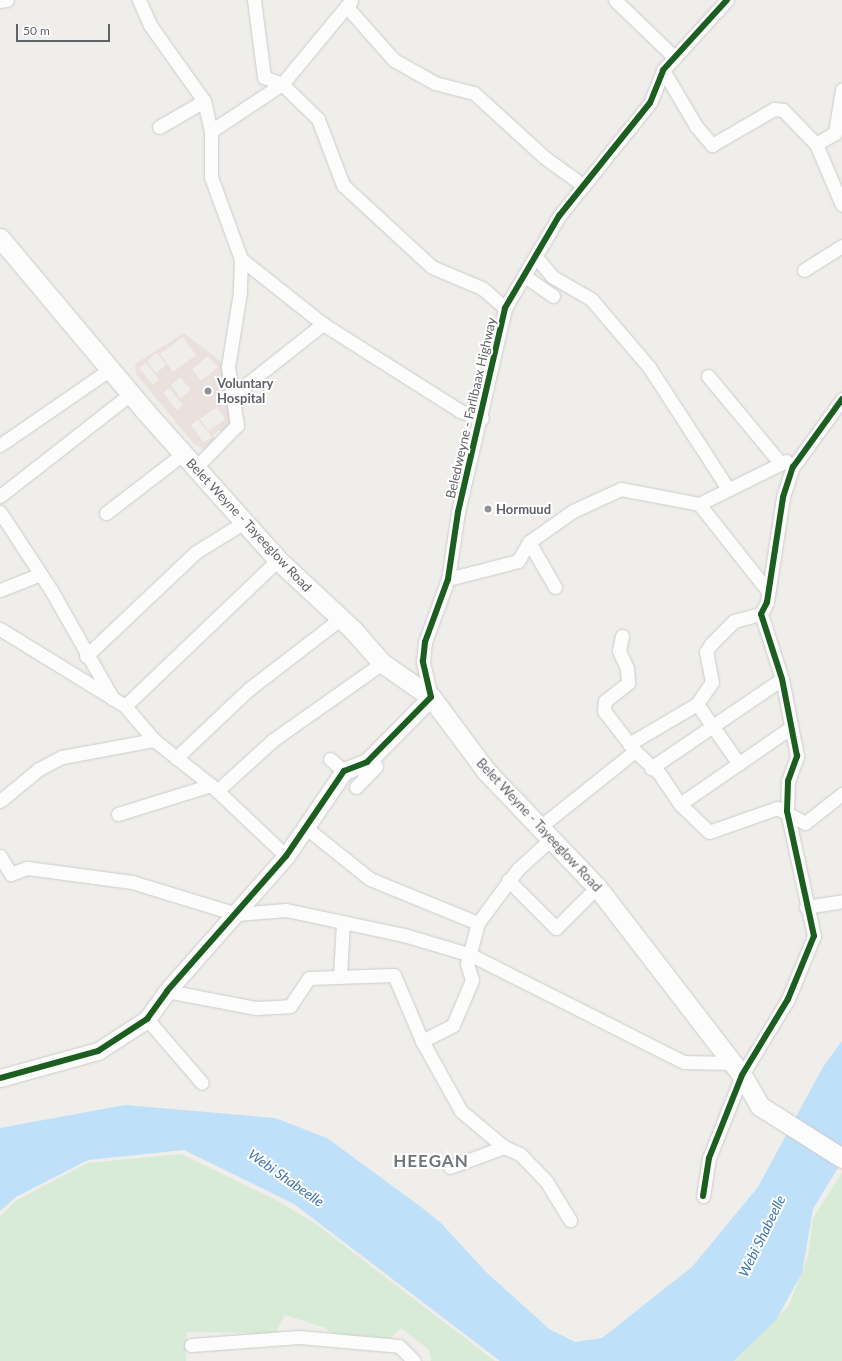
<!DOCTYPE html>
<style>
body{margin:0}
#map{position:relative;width:842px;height:1361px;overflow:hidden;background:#efeeea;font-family:Lato,sans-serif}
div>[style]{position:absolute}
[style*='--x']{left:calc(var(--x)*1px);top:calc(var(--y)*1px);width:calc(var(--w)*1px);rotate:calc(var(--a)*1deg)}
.medical>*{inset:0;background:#eae0de}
.green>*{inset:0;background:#d8ebd6}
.water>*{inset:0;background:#bfe0f9}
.roads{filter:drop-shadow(0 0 1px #cbcccc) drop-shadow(0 0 1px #cbcccc)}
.minor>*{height:13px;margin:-6.5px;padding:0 6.5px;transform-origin:6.5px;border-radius:6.5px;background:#fdfcfc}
.tertiary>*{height:17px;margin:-8.5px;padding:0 8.5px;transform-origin:8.5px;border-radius:8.5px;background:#fdfcfc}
.secondary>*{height:19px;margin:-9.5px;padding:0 9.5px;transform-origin:9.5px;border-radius:9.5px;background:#fdfcfc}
.cycleway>*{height:6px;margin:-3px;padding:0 3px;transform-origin:3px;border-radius:3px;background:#1b5e20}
.dots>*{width:11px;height:11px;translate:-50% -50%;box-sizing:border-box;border:2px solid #fff;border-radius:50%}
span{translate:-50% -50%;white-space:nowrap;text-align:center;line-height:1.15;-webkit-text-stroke:4px #fff;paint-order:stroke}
.poi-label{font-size:13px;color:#5f6368;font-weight:700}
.left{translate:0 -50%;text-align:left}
.street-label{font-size:13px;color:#5f6368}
.water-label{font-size:14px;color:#4174aa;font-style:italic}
.district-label{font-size:17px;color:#70757a;font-weight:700;letter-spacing:1px}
.scale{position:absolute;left:16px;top:24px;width:94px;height:18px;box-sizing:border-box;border:2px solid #5f6368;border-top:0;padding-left:5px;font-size:12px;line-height:14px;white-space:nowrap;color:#5f6368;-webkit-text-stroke:3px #fff;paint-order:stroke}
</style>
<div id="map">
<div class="medical">
<i style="clip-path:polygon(evenodd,184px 333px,224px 364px,232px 435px,208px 451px,194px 444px,136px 374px,135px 364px,184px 333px,183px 337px,196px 355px,173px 372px,160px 354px,183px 337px,184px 333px,157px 353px,166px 365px,156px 373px,147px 361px,157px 353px,184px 333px,208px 356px,218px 367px,201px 381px,192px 369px,208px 356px,184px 333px,146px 363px,159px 380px,153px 385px,139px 368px,146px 363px,184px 333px,180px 377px,191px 390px,181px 398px,171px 385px,180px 377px,184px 333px,169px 388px,183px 405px,177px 410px,163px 393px,169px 388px,184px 333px,217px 407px,225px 419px,209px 431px,200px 419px,217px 407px,184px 333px,198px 419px,212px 437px,204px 443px,191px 425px,198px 419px,184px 333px,220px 430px,224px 437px,217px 441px,213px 435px,220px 430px)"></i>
</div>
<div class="green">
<i style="clip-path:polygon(181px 1154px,276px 1200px,316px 1224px,495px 1361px,431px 1361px,429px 1350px,401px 1328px,387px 1341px,340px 1339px,323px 1327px,285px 1315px,273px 1337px,249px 1333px,187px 1332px,186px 1361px,0 1361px,0 1216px,17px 1200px,87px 1163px)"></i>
<i style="clip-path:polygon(842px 1173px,842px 1361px,735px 1361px,789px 1305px,808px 1256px,813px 1218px)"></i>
</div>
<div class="water">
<i style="clip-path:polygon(842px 1041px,842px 1161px,813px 1209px,802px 1273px,776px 1320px,734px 1361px,500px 1361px,294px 1204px,184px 1150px,88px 1160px,16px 1197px,0 1211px,0 1128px,125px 1105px,275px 1118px,327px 1138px,421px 1207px,442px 1224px,485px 1271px,549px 1329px,575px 1342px,602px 1338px,692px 1267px,758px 1187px,823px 1067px)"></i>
</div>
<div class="roads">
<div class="minor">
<i style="--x:139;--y:0;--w:27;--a:66"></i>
<i style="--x:150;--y:25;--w:93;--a:54.6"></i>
<i style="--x:204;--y:101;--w:31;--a:77"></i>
<i style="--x:211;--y:131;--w:46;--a:90"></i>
<i style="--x:211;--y:177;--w:87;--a:69.9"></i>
<i style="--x:241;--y:259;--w:33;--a:92"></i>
<i style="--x:240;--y:292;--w:76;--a:99.1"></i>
<i style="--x:228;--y:367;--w:59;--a:81.2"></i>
<i style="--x:237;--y:425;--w:60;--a:134.3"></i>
<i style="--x:254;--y:0;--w:78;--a:82.6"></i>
<i style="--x:264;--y:77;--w:19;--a:21"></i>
<i style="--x:282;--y:84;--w:50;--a:44.2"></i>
<i style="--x:318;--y:119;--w:71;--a:69.3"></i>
<i style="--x:343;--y:185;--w:121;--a:42.7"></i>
<i style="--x:432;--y:267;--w:54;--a:22.8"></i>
<i style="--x:482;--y:288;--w:30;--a:41"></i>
<i style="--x:615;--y:0;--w:83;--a:44"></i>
<i style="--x:0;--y:1;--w:7;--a:-8"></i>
<i style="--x:346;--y:6;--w:72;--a:48.4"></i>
<i style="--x:394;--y:60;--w:47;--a:29.3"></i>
<i style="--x:435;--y:83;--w:40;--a:14.4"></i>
<i style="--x:474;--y:93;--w:95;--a:42.4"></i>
<i style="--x:544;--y:157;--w:49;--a:35.9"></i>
<i style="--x:663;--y:70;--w:65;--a:59.5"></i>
<i style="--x:696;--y:126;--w:25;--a:50"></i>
<i style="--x:712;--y:145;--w:72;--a:-30.1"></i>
<i style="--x:774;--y:109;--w:9;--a:6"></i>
<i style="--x:783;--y:110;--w:47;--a:45.9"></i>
<i style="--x:816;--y:144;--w:66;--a:66.9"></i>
<i style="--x:159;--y:127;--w:52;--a:-30"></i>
<i style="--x:211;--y:131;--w:85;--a:-33.5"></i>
<i style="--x:282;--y:84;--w:108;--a:-50.3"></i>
<i style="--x:816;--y:144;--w:22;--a:-30"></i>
<i style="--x:835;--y:133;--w:44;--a:-80.8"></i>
<i style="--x:536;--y:257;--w:26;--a:50"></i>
<i style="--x:553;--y:277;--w:44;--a:30.1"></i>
<i style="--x:591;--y:299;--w:89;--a:49.5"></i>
<i style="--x:649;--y:367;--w:143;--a:57"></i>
<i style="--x:241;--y:259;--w:105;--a:38.4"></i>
<i style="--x:323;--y:324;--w:162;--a:32.4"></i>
<i style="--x:460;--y:411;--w:23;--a:18"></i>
<i style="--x:804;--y:270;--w:45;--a:-32.3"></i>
<i style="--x:526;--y:277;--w:33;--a:35"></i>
<i style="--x:708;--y:376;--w:114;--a:50.3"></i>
<i style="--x:233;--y:395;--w:115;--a:-38.3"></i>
<i style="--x:0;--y:445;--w:136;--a:-34.5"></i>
<i style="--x:0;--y:496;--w:167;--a:-38"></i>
<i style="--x:699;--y:504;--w:97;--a:-26.3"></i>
<i style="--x:0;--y:512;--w:93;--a:56.8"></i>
<i style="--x:51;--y:590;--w:125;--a:60.4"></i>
<i style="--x:106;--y:513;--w:97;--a:-37.5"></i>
<i style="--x:529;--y:542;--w:52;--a:60"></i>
<i style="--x:448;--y:579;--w:72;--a:-14.4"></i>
<i style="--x:518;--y:561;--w:22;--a:-60"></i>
<i style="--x:529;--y:542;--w:54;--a:-35.2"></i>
<i style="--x:573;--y:511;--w:53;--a:-24.6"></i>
<i style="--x:621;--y:489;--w:79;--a:10.9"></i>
<i style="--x:699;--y:504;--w:111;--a:51.6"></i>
<i style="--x:0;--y:590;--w:41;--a:-21.5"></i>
<i style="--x:0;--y:629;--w:147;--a:31.6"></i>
<i style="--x:125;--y:706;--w:45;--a:49.5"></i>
<i style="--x:154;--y:740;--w:73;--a:38.3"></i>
<i style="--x:211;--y:785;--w:103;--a:43.4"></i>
<i style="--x:622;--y:636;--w:15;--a:101"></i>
<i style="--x:619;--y:651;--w:19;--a:65"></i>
<i style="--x:627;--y:668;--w:15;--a:86"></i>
<i style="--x:628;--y:683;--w:29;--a:142"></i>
<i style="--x:605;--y:701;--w:10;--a:96"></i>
<i style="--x:604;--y:711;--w:51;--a:52.2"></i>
<i style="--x:635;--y:751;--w:33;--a:43"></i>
<i style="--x:659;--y:773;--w:37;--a:56"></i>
<i style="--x:680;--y:804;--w:40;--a:44"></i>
<i style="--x:709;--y:832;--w:72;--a:-19.4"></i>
<i style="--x:777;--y:808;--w:32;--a:28"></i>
<i style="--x:805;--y:823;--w:47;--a:-38.1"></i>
<i style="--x:86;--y:656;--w:151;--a:-43.4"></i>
<i style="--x:196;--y:552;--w:59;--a:-31.8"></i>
<i style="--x:431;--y:697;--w:37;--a:-103"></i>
<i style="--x:423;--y:661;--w:19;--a:-84"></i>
<i style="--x:425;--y:642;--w:67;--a:-69.9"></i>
<i style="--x:448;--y:579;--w:68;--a:-81.5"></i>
<i style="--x:458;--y:512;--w:209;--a:-77"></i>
<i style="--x:505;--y:308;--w:107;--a:-59.6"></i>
<i style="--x:559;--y:216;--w:145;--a:-51.2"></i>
<i style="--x:650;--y:103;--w:35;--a:-68"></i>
<i style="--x:663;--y:70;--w:95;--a:-47.6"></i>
<i style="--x:697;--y:704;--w:73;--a:55"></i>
<i style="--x:125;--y:706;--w:211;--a:-43.7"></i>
<i style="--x:629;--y:744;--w:79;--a:-30.5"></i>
<i style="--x:697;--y:704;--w:27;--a:-56"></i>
<i style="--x:712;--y:682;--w:31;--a:-101"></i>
<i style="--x:706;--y:652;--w:9;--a:-58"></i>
<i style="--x:711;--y:644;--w:33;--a:-45"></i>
<i style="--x:734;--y:621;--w:28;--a:-15"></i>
<i style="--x:176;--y:758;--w:100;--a:-43.4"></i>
<i style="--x:249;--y:689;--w:115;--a:-37.6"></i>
<i style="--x:330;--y:759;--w:18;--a:41"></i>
<i style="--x:651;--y:768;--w:158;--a:-34.2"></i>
<i style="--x:356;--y:787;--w:29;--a:-46"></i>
<i style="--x:217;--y:791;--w:76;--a:-42.3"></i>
<i style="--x:273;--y:740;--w:133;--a:-35.2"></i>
<i style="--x:0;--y:801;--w:50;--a:-39.4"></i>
<i style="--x:39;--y:769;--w:26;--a:-28"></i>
<i style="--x:62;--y:757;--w:94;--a:-10.5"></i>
<i style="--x:680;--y:804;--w:134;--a:-34.6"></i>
<i style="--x:118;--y:814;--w:97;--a:-17.3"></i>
<i style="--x:541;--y:826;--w:120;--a:-38.6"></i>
<i style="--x:305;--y:827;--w:83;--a:38.7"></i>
<i style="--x:370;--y:879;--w:117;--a:22.2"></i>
<i style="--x:0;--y:856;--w:21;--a:59"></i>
<i style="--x:11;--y:874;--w:17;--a:-21"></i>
<i style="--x:27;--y:868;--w:106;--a:7.6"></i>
<i style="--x:132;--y:882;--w:109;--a:17.1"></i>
<i style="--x:236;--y:914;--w:50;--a:-4.6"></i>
<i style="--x:286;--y:910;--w:121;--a:12"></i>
<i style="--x:404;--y:935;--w:70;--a:16.6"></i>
<i style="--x:471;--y:955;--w:238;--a:26.7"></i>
<i style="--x:684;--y:1062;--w:48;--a:1.2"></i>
<i style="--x:508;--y:880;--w:68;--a:45"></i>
<i style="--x:556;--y:928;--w:58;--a:-45"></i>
<i style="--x:806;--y:907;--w:36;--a:-9"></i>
<i style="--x:340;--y:975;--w:52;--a:-86.7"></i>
<i style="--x:167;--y:991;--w:91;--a:10.8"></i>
<i style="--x:256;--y:1008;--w:34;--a:-3"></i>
<i style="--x:290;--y:1006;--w:34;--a:-56"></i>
<i style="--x:309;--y:978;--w:85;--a:-2"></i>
<i style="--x:394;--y:975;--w:72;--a:67"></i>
<i style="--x:422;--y:1041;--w:35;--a:-27"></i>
<i style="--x:453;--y:1025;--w:49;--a:-67.1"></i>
<i style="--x:472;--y:980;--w:17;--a:-107"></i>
<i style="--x:467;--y:964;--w:42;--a:-75"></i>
<i style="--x:478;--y:923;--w:67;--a:-53.5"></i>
<i style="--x:518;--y:869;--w:45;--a:-42.3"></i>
<i style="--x:147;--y:1019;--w:84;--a:49.3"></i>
<i style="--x:422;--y:1041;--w:80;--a:60.9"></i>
<i style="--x:461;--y:1111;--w:56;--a:39.9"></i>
<i style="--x:504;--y:1147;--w:17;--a:24"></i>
<i style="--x:520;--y:1154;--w:37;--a:46"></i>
<i style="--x:546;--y:1181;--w:46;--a:58.4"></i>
<i style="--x:450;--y:1167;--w:58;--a:-20.3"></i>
<i style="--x:703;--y:1196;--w:38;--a:-81"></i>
<i style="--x:709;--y:1158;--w:89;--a:-68.3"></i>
<i style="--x:742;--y:1075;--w:89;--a:-58.8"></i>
<i style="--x:788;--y:999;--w:68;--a:-67.6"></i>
<i style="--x:814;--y:936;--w:128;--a:-102.2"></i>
<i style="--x:787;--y:811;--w:30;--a:-88"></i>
<i style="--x:788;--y:781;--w:27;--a:-70"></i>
<i style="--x:797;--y:756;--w:78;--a:-101"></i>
<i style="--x:782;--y:679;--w:68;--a:-107.9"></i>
<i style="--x:761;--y:614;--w:13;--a:-63"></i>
<i style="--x:767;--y:602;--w:106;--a:-81.3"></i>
<i style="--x:783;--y:497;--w:32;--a:-72"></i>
<i style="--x:793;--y:467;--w:84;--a:-54.2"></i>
<i style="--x:191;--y:1345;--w:108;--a:-4.2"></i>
<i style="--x:299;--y:1337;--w:100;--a:5.1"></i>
<i style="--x:399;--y:1346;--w:21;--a:45"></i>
</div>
<div class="tertiary">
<i style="--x:0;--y:1078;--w:102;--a:-15.4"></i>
<i style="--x:98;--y:1051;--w:59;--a:-33.1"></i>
<i style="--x:147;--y:1019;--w:34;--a:-54"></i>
<i style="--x:167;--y:991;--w:180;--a:-48.6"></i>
<i style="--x:286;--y:856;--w:103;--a:-55.7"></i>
<i style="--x:344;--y:771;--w:25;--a:-21"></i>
<i style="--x:367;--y:762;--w:91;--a:-45.4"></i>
</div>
<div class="secondary">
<i style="--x:0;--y:238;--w:226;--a:50"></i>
<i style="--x:145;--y:411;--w:200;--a:48.2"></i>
<i style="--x:278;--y:560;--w:103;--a:43"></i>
<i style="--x:353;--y:630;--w:44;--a:48.7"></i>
<i style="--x:382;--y:663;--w:60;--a:34.8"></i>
<i style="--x:431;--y:697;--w:94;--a:53.3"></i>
<i style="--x:487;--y:772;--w:159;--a:46.3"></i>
<i style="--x:597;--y:887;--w:237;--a:52.4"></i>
<i style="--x:742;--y:1075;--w:36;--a:60"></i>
<i style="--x:760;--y:1106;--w:97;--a:32.4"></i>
</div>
</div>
<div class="cycleway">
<i style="--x:0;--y:1078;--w:102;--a:-15.4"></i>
<i style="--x:98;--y:1051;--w:59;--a:-33.1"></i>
<i style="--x:147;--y:1019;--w:34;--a:-54"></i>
<i style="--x:167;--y:991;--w:180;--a:-48.6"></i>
<i style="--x:286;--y:856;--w:103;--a:-55.7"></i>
<i style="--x:344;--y:771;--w:25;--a:-21"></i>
<i style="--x:367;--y:762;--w:91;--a:-45.4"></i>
<i style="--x:431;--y:697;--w:37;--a:-103"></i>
<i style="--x:423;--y:661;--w:19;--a:-84"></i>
<i style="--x:425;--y:642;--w:67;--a:-69.9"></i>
<i style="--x:448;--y:579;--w:68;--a:-81.5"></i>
<i style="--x:458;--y:512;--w:209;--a:-77"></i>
<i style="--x:505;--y:308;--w:107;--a:-59.6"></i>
<i style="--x:559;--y:216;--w:145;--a:-51.2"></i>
<i style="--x:650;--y:103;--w:35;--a:-68"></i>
<i style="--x:663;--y:70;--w:95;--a:-47.6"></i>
<i style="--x:703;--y:1196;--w:38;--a:-81"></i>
<i style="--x:709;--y:1158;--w:89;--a:-68.3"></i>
<i style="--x:742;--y:1075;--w:89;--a:-58.8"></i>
<i style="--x:788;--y:999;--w:68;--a:-67.6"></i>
<i style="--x:814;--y:936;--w:128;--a:-102.2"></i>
<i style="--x:787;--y:811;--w:30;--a:-88"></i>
<i style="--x:788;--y:781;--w:27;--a:-70"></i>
<i style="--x:797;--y:756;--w:78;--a:-101"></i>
<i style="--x:782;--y:679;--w:68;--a:-107.9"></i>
<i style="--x:761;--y:614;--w:13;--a:-63"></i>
<i style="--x:767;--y:602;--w:106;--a:-81.3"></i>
<i style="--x:783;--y:497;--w:32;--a:-72"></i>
<i style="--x:793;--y:467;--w:84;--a:-54.2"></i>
</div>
<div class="dots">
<i style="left:208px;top:391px;background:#919496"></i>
<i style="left:488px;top:509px;background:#919496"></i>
</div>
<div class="poi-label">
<span class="left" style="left:217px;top:391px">Voluntary<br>Hospital</span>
<span class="left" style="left:496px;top:509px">Hormuud</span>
</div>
<div class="street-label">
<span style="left:471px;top:408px;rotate:-77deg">Beledweyne - Farlibaax Highway</span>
<span style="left:249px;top:525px;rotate:47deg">Belet Weyne - Tayeeglow Road</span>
<span style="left:539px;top:825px;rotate:47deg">Belet Weyne - Tayeeglow Road</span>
</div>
<div class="water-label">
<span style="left:286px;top:1178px;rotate:35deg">Webi Shabeelle</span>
<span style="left:762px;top:1236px;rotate:-64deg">Webi Shabeelle</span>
</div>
<div class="district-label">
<span style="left:431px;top:1161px">HEEGAN</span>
</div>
<div class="scale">50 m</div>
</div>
